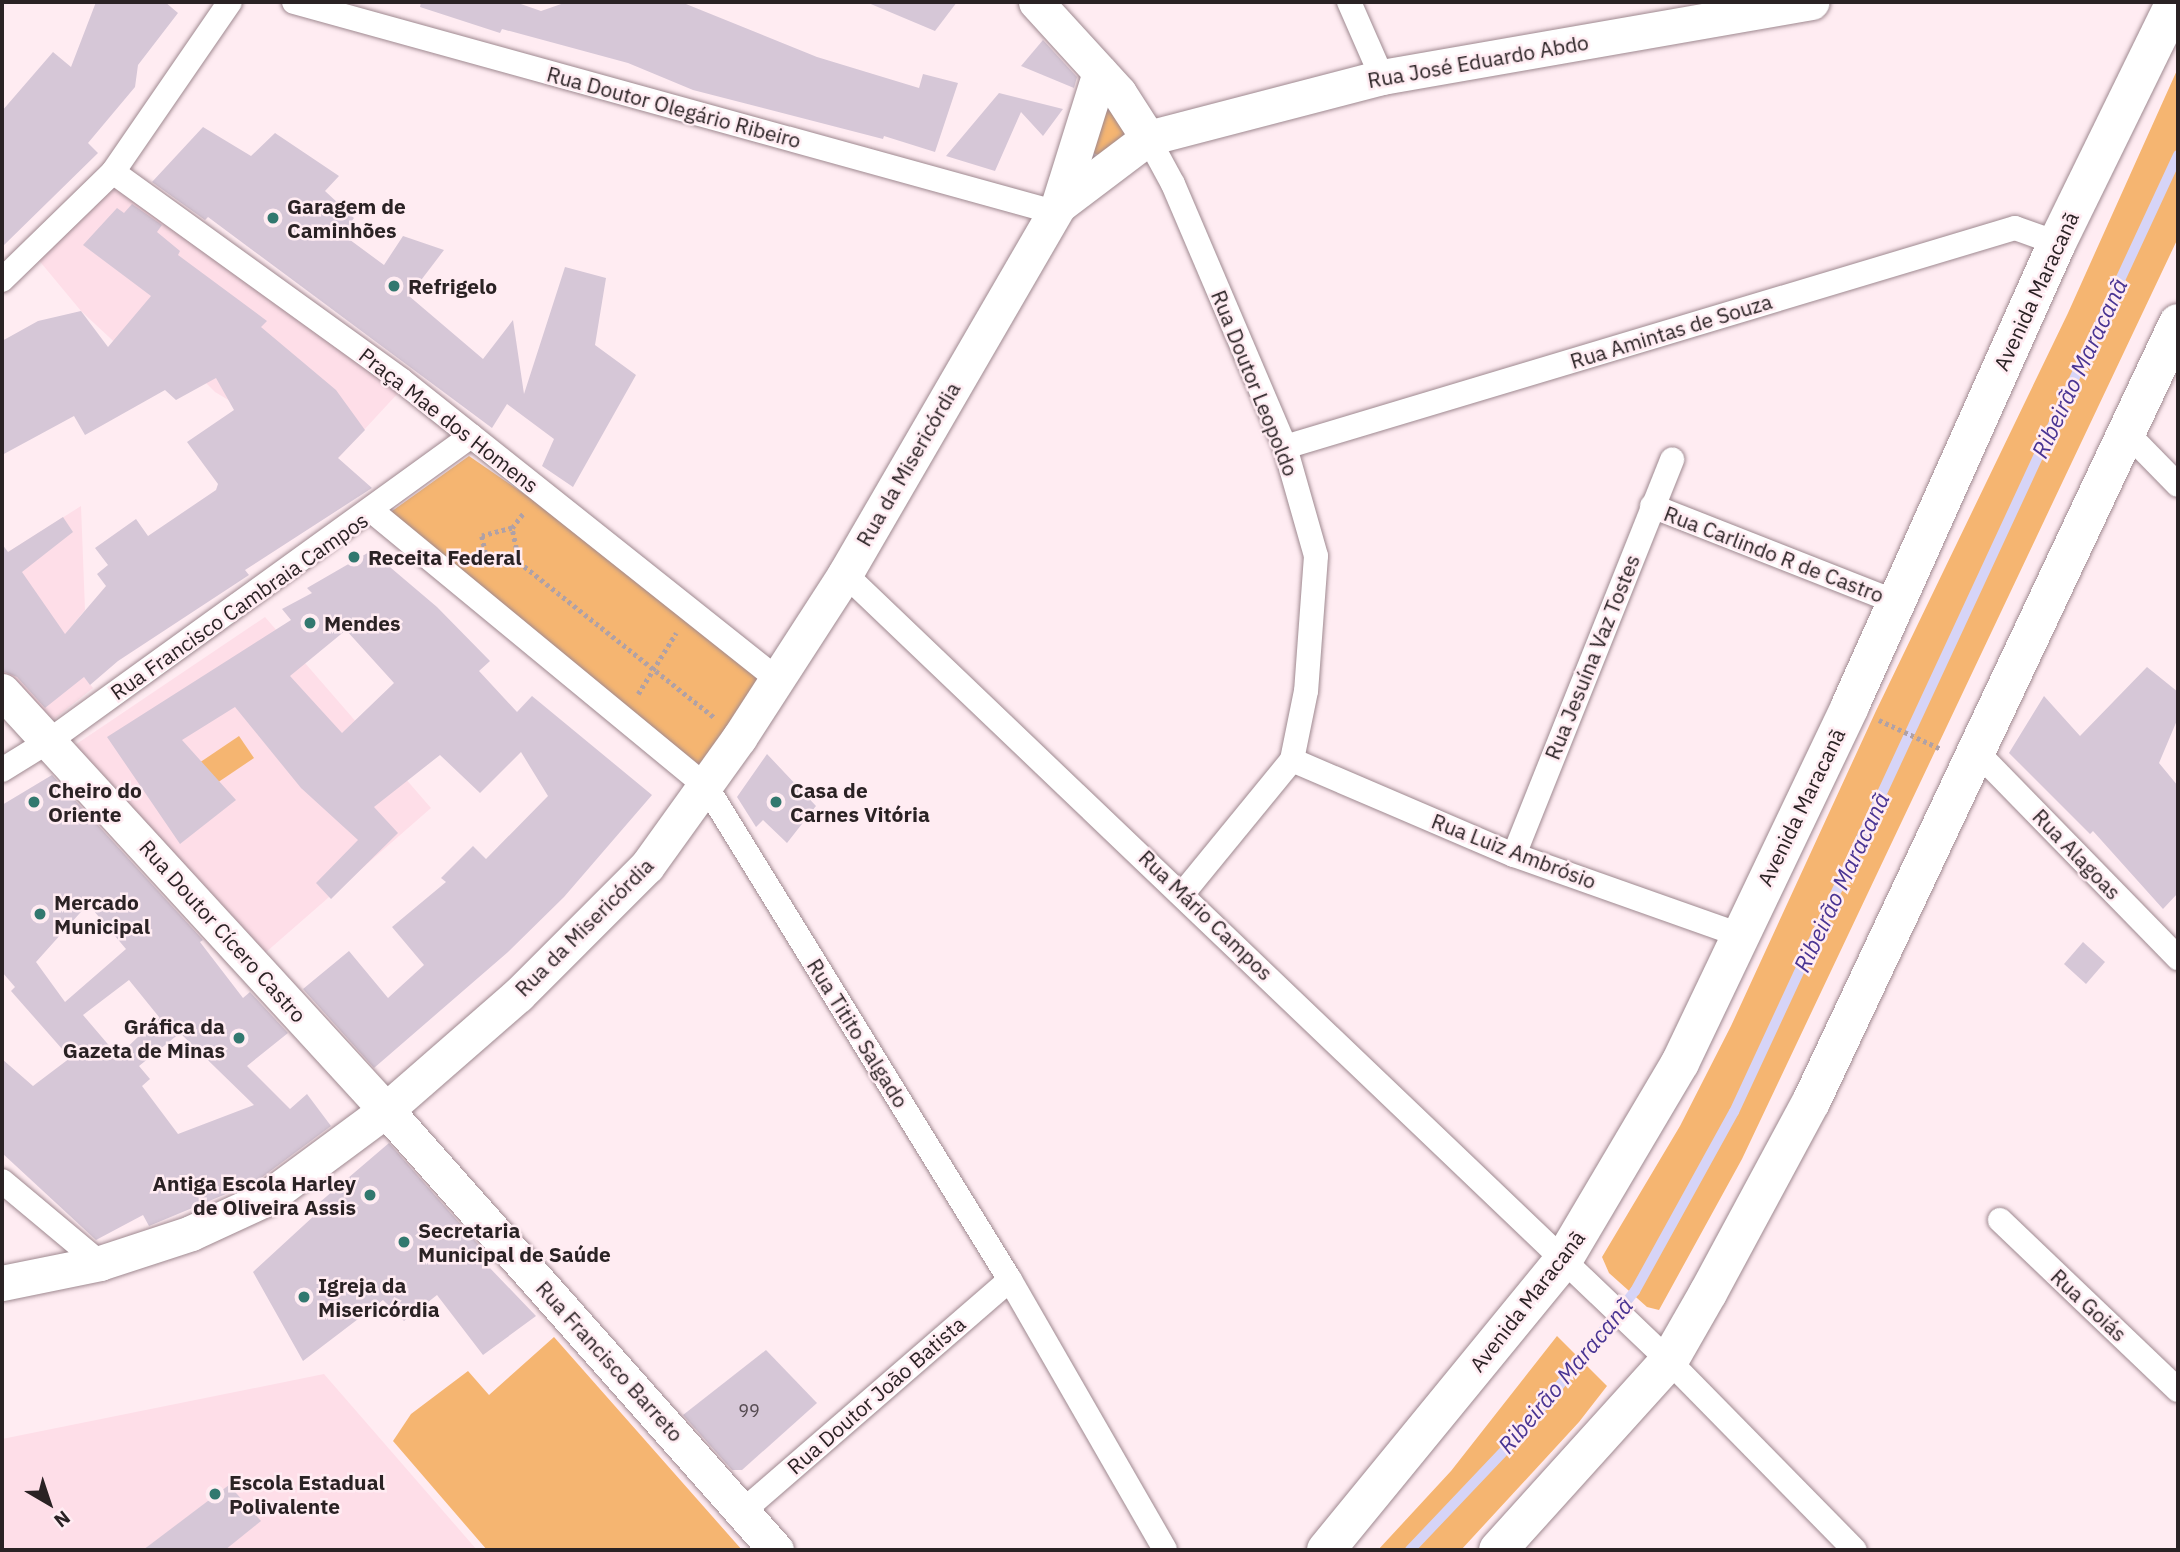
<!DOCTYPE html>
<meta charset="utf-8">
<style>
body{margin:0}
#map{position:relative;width:2180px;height:1552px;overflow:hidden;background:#ffecf2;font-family:"IBM Plex Sans",sans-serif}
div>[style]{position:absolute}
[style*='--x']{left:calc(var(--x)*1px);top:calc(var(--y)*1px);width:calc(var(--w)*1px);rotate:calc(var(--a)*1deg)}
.built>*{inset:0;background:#fedee8}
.green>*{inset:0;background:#f5b571}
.stream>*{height:10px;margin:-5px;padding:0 5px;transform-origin:5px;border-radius:5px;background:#d6d4f7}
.building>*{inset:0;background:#d6c7d7}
.path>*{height:4.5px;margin-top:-2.25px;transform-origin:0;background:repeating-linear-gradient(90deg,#b0a1a6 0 3.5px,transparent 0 7px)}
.roads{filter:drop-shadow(0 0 2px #9f8990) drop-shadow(0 0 2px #9f8990)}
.street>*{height:24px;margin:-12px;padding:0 12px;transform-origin:12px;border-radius:12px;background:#fff}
.secondary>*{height:35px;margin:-17.5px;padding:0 17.5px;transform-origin:17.5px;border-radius:17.5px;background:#fff}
.primary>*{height:38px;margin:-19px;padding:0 19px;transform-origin:19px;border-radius:19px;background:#fff}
.dots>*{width:19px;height:19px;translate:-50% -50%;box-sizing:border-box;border:4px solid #ffecf2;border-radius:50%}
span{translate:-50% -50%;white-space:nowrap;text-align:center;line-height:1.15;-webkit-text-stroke:5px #ffecf2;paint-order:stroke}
.number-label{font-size:18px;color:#554b51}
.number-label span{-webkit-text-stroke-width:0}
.street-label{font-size:21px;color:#2a2224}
.poi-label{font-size:21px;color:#2a2224;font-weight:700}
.left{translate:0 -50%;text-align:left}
.right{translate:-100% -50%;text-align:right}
.water-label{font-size:23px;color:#493493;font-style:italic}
.frame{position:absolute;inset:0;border:4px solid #2a2224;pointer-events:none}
.north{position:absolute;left:14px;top:1468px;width:70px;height:70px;-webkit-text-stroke:5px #ffecf2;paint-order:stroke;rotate:141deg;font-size:19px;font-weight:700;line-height:28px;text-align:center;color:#2a2224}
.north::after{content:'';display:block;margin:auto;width:24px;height:32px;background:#2a2224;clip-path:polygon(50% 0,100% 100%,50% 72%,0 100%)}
</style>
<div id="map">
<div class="built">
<i style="clip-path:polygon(111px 183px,400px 391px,338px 458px,292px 438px,215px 392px,199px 376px,124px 351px,81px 311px,37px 258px)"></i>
<i style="clip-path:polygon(81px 506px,85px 610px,57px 644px,93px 688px,43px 728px,2px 681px,2px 556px)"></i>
<i style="clip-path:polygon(265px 617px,431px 808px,265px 953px,75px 745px)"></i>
<i style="clip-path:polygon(324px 1374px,477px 1550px,2px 1550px,2px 1439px)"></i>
</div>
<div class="green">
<i style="clip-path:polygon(2178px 68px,2178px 238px,1742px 1159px,1659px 1310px,1647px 1307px,1609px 1273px,1602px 1257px,1680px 1126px,1731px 1026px,1875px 713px,2068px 313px)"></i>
<i style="clip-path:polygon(1101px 85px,1138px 132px,1104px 157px,1082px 149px)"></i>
<i style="clip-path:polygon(469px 456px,530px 498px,764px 682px,704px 769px,388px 514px)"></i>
<i style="clip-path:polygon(239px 736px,254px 758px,214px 785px,199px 763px)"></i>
<i style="clip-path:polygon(1557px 1336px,1607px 1386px,1579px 1422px,1461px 1550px,1378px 1550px,1451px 1471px)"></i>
<i style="clip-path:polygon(554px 1337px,742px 1550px,487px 1550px,393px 1441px,411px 1414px,468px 1371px,489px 1395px)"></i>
</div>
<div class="stream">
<i style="--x:1410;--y:1550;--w:163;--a:-46.5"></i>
<i style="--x:1522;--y:1432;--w:181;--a:-51.3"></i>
<i style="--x:1635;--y:1291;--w:205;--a:-61.1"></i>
<i style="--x:1734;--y:1112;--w:1055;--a:-65.11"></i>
</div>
<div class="building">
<i style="clip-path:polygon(96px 2px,165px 2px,178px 13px,138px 65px,135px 87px,88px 143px,98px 153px,2px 247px,2px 111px,53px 52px,71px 67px)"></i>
<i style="clip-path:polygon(421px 2px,515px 2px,541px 11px,567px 2px,681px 2px,817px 57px,919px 88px,923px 74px,958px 83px,935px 152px,884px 136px,883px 139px,693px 90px,628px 63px,502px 29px,500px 33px,420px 7px)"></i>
<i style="clip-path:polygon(866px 2px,957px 2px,935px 31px)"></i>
<i style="clip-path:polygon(1043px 40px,1077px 77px,1074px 88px,1021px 66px)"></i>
<i style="clip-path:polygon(999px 93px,1063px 109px,1043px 136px,1021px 112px,995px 171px,946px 156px)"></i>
<i style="clip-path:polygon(203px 127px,251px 156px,275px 133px,339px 176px,325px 191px,354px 218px,342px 234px,384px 265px,403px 236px,444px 250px,409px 296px,483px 359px,513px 320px,524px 394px,565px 267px,606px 278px,595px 345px,636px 375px,573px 487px,542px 466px,554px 439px,507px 404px,492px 428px,208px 217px,205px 220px,152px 182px)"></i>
<i style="clip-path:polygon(132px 204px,162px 225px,157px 232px,180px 251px,178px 255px,267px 321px,261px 327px,336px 390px,365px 430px,338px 458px,372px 488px,245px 570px,249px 575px,118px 661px,90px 685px,84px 677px,45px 708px,17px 677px,2px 671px,2px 544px,8px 552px,63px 517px,73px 532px,22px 572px,65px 634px,106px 586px,97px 574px,108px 565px,95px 548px,136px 519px,148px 536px,216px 490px,218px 484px,187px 442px,234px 410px,216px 378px,176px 400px,165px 390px,85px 435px,74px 416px,2px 455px,2px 341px,38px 321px,81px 311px,108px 347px,151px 296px,83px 245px,117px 208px,124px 213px)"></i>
<i style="clip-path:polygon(evenodd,371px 551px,437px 607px,490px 661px,479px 671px,517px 712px,532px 696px,652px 795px,564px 897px,508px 952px,374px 1068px,303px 989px,349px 951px,388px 998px,424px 965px,392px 927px,446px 882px,441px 878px,473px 846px,486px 859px,548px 796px,521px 752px,480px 793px,440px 755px,374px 807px,398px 833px,331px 899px,316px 883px,358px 840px,301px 788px,235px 707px,182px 740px,236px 800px,180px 844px,107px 737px,291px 620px,282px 609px,312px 593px,307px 588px,371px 551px,346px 630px,394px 683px,342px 733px,290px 676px,346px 630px)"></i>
<i style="clip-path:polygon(2147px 667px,2178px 692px,2178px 718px,2159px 763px,2178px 786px,2178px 893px,2163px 909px,2093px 831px,2090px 834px,2009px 753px,2044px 696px,2080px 736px)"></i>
<i style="clip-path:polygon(767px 754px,816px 806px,787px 843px,763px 820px,756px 827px,737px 797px)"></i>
<i style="clip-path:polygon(evenodd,52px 775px,203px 940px,200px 942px,243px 998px,250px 992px,288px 1033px,247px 1066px,290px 1109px,307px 1094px,331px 1126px,257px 1181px,149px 1226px,143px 1215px,96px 1240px,2px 1153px,2px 1059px,33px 1086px,70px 1058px,11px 991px,15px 987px,2px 972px,2px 805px,52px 775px,88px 904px,126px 949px,65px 1002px,36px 962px,88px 904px,52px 775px,129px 980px,159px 1017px,118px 1056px,83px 1015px,129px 980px,52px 775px,180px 1033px,254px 1105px,178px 1134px,142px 1086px,150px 1079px,139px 1066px,180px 1033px)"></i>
<i style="clip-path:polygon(2083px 942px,2105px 962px,2086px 984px,2064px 964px)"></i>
<i style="clip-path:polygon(389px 1143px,492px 1260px,487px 1265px,536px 1316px,483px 1355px,437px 1295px,404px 1321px,383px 1300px,303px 1361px,253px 1272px,316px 1214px,320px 1202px)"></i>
<i style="clip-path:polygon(766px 1350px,817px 1403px,742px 1470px,732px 1470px,683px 1415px)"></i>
<i style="clip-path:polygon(229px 1485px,261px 1521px,225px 1550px,143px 1550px)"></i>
</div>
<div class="path">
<i style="--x:512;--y:528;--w:20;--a:-53"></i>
<i style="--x:519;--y:562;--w:35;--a:-102"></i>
<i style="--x:512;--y:528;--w:31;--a:165"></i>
<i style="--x:482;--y:536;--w:29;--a:78"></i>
<i style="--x:488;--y:564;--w:31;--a:-4"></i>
<i style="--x:519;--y:562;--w:249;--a:38.5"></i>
<i style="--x:638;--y:694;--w:72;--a:-58.1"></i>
<i style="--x:1879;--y:720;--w:68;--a:25.1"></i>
</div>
<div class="roads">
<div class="street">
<i style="--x:294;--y:2;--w:788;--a:15.45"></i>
<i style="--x:1349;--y:2;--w:82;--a:66.3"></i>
<i style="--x:1148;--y:138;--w:52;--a:61.5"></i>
<i style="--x:1173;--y:184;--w:286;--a:66.9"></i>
<i style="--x:1285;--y:447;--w:113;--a:74.1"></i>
<i style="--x:1316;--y:556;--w:135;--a:94.2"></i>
<i style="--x:1306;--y:691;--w:70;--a:101.5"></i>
<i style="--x:1292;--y:760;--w:172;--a:129.3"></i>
<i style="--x:113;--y:172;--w:355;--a:35.8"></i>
<i style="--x:401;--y:380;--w:479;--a:38.5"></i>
<i style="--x:2;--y:280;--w:155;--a:-44.2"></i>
<i style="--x:113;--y:172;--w:206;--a:-55.5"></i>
<i style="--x:2128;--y:434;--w:71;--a:45.6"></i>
<i style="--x:1285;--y:447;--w:762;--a:-16.7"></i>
<i style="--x:2015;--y:228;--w:45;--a:19.7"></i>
<i style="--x:1652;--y:506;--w:262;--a:21.5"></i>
<i style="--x:372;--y:511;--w:433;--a:39.5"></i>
<i style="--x:706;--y:786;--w:580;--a:58.39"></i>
<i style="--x:1010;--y:1280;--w:311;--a:60.1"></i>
<i style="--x:845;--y:574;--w:1139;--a:43.68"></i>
<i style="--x:1669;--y:1361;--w:265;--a:45.5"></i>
<i style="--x:1975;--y:750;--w:291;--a:45.7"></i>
<i style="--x:1292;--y:760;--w:241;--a:23.2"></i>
<i style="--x:1514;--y:855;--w:240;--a:19.5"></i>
<i style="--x:2;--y:770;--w:55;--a:-31.7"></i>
<i style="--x:49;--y:741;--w:521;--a:-35.86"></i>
<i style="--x:1514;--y:855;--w:426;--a:-68.2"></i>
<i style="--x:2;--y:1181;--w:128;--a:39.9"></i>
<i style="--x:2000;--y:1220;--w:246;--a:43.7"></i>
<i style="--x:743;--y:1511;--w:353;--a:-40.9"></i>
</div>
<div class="secondary">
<i style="--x:1036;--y:2;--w:123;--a:47.6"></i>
<i style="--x:1119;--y:93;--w:54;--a:57.2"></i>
<i style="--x:1058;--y:206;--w:113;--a:-37.1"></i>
<i style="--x:1148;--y:138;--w:242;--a:-14.6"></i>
<i style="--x:1382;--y:77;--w:436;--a:-9.9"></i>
<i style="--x:2;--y:691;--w:568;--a:47.5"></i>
<i style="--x:386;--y:1110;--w:588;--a:48.45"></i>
<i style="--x:2;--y:1283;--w:100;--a:-11.5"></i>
<i style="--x:100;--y:1263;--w:96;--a:-18.2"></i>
<i style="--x:191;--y:1233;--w:84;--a:-24.7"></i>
<i style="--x:267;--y:1198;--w:148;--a:-36.5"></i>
<i style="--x:386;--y:1110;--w:175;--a:-41.1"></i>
<i style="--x:518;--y:995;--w:182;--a:-45"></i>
<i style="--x:647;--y:866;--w:158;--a:-54.3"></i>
<i style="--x:739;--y:738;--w:195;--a:-57.1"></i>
<i style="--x:845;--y:574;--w:425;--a:-59.9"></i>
<i style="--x:1058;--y:206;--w:140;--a:-72.6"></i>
</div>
<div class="primary">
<i style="--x:1326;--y:1550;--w:376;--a:-50.7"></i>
<i style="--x:1564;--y:1259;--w:228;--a:-59.4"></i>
<i style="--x:1680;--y:1063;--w:395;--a:-64.5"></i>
<i style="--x:1850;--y:706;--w:507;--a:-65.91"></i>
<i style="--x:2057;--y:243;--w:268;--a:-63.9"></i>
<i style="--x:1498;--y:1550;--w:255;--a:-47.9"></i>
<i style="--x:1669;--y:1361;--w:78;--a:-60.2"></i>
<i style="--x:1708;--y:1293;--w:217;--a:-61.7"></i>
<i style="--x:1811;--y:1102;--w:861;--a:-64.77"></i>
</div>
</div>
<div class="dots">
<i style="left:273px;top:218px;background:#32786f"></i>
<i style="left:394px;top:286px;background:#32786f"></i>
<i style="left:354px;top:557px;background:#32786f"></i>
<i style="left:310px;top:623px;background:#32786f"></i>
<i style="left:34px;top:802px;background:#32786f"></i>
<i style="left:776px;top:802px;background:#32786f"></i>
<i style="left:40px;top:914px;background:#32786f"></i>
<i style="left:239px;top:1038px;background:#32786f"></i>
<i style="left:370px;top:1195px;background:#32786f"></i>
<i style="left:404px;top:1242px;background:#32786f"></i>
<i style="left:304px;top:1297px;background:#32786f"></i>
<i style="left:215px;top:1494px;background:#32786f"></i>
</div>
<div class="number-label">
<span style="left:749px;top:1411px">99</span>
</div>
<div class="street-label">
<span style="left:1478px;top:61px;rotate:-10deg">Rua José Eduardo Abdo</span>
<span style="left:674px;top:107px;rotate:15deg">Rua Doutor Olegário Ribeiro</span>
<span style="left:2036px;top:291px;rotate:-65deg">Avenida Maracanã</span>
<span style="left:1671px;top:331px;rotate:-17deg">Rua Amintas de Souza</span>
<span style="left:1255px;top:383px;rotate:68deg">Rua Doutor Leopoldo</span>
<span style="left:449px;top:420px;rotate:38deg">Praça Mae dos Homens</span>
<span style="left:908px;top:464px;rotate:-60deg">Rua da Misericórdia</span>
<span style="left:1774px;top:554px;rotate:21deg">Rua Carlindo R de Castro</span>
<span style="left:239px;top:606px;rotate:-35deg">Rua Francisco Cambraia Campos</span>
<span style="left:1592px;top:657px;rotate:-68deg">Rua Jesuína Vaz Tostes</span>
<span style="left:1801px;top:807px;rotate:-64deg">Avenida Maracanã</span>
<span style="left:1514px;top:851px;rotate:21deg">Rua Luiz Ambrósio</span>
<span style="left:2077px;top:854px;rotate:46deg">Rua Alagoas</span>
<span style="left:1206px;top:915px;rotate:44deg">Rua Mário Campos</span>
<span style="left:584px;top:927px;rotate:-45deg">Rua da Misericórdia</span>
<span style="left:223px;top:931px;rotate:48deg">Rua Doutor Cícero Castro</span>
<span style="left:858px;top:1033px;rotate:58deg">Rua Titito Salgado</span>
<span style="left:1527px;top:1301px;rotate:-52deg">Avenida Maracanã</span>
<span style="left:2089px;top:1305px;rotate:43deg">Rua Goiás</span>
<span style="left:610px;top:1361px;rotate:48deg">Rua Francisco Barreto</span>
<span style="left:876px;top:1395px;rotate:-41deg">Rua Doutor João Batista</span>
</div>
<div class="poi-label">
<span class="left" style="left:287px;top:218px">Garagem de<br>Caminhões</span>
<span class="left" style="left:408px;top:286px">Refrigelo</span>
<span class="left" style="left:368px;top:557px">Receita Federal</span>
<span class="left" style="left:324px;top:623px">Mendes</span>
<span class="left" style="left:48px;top:802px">Cheiro do<br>Oriente</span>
<span class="left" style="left:790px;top:802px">Casa de<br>Carnes Vitória</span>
<span class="left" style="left:54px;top:914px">Mercado<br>Municipal</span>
<span class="right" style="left:225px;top:1038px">Gráfica da<br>Gazeta de Minas</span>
<span class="right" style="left:356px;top:1195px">Antiga Escola Harley<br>de Oliveira Assis</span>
<span class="left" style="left:418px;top:1242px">Secretaria<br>Municipal de Saúde</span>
<span class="left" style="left:318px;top:1297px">Igreja da<br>Misericórdia</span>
<span class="left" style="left:229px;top:1494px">Escola Estadual<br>Polivalente</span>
</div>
<div class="water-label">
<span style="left:2079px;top:368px;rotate:-65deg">Ribeirão Maracanã</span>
<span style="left:1841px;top:882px;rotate:-65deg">Ribeirão Maracanã</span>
<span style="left:1565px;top:1375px;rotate:-50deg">Ribeirão Maracanã</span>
</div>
<div class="frame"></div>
<div class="north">N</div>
</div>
